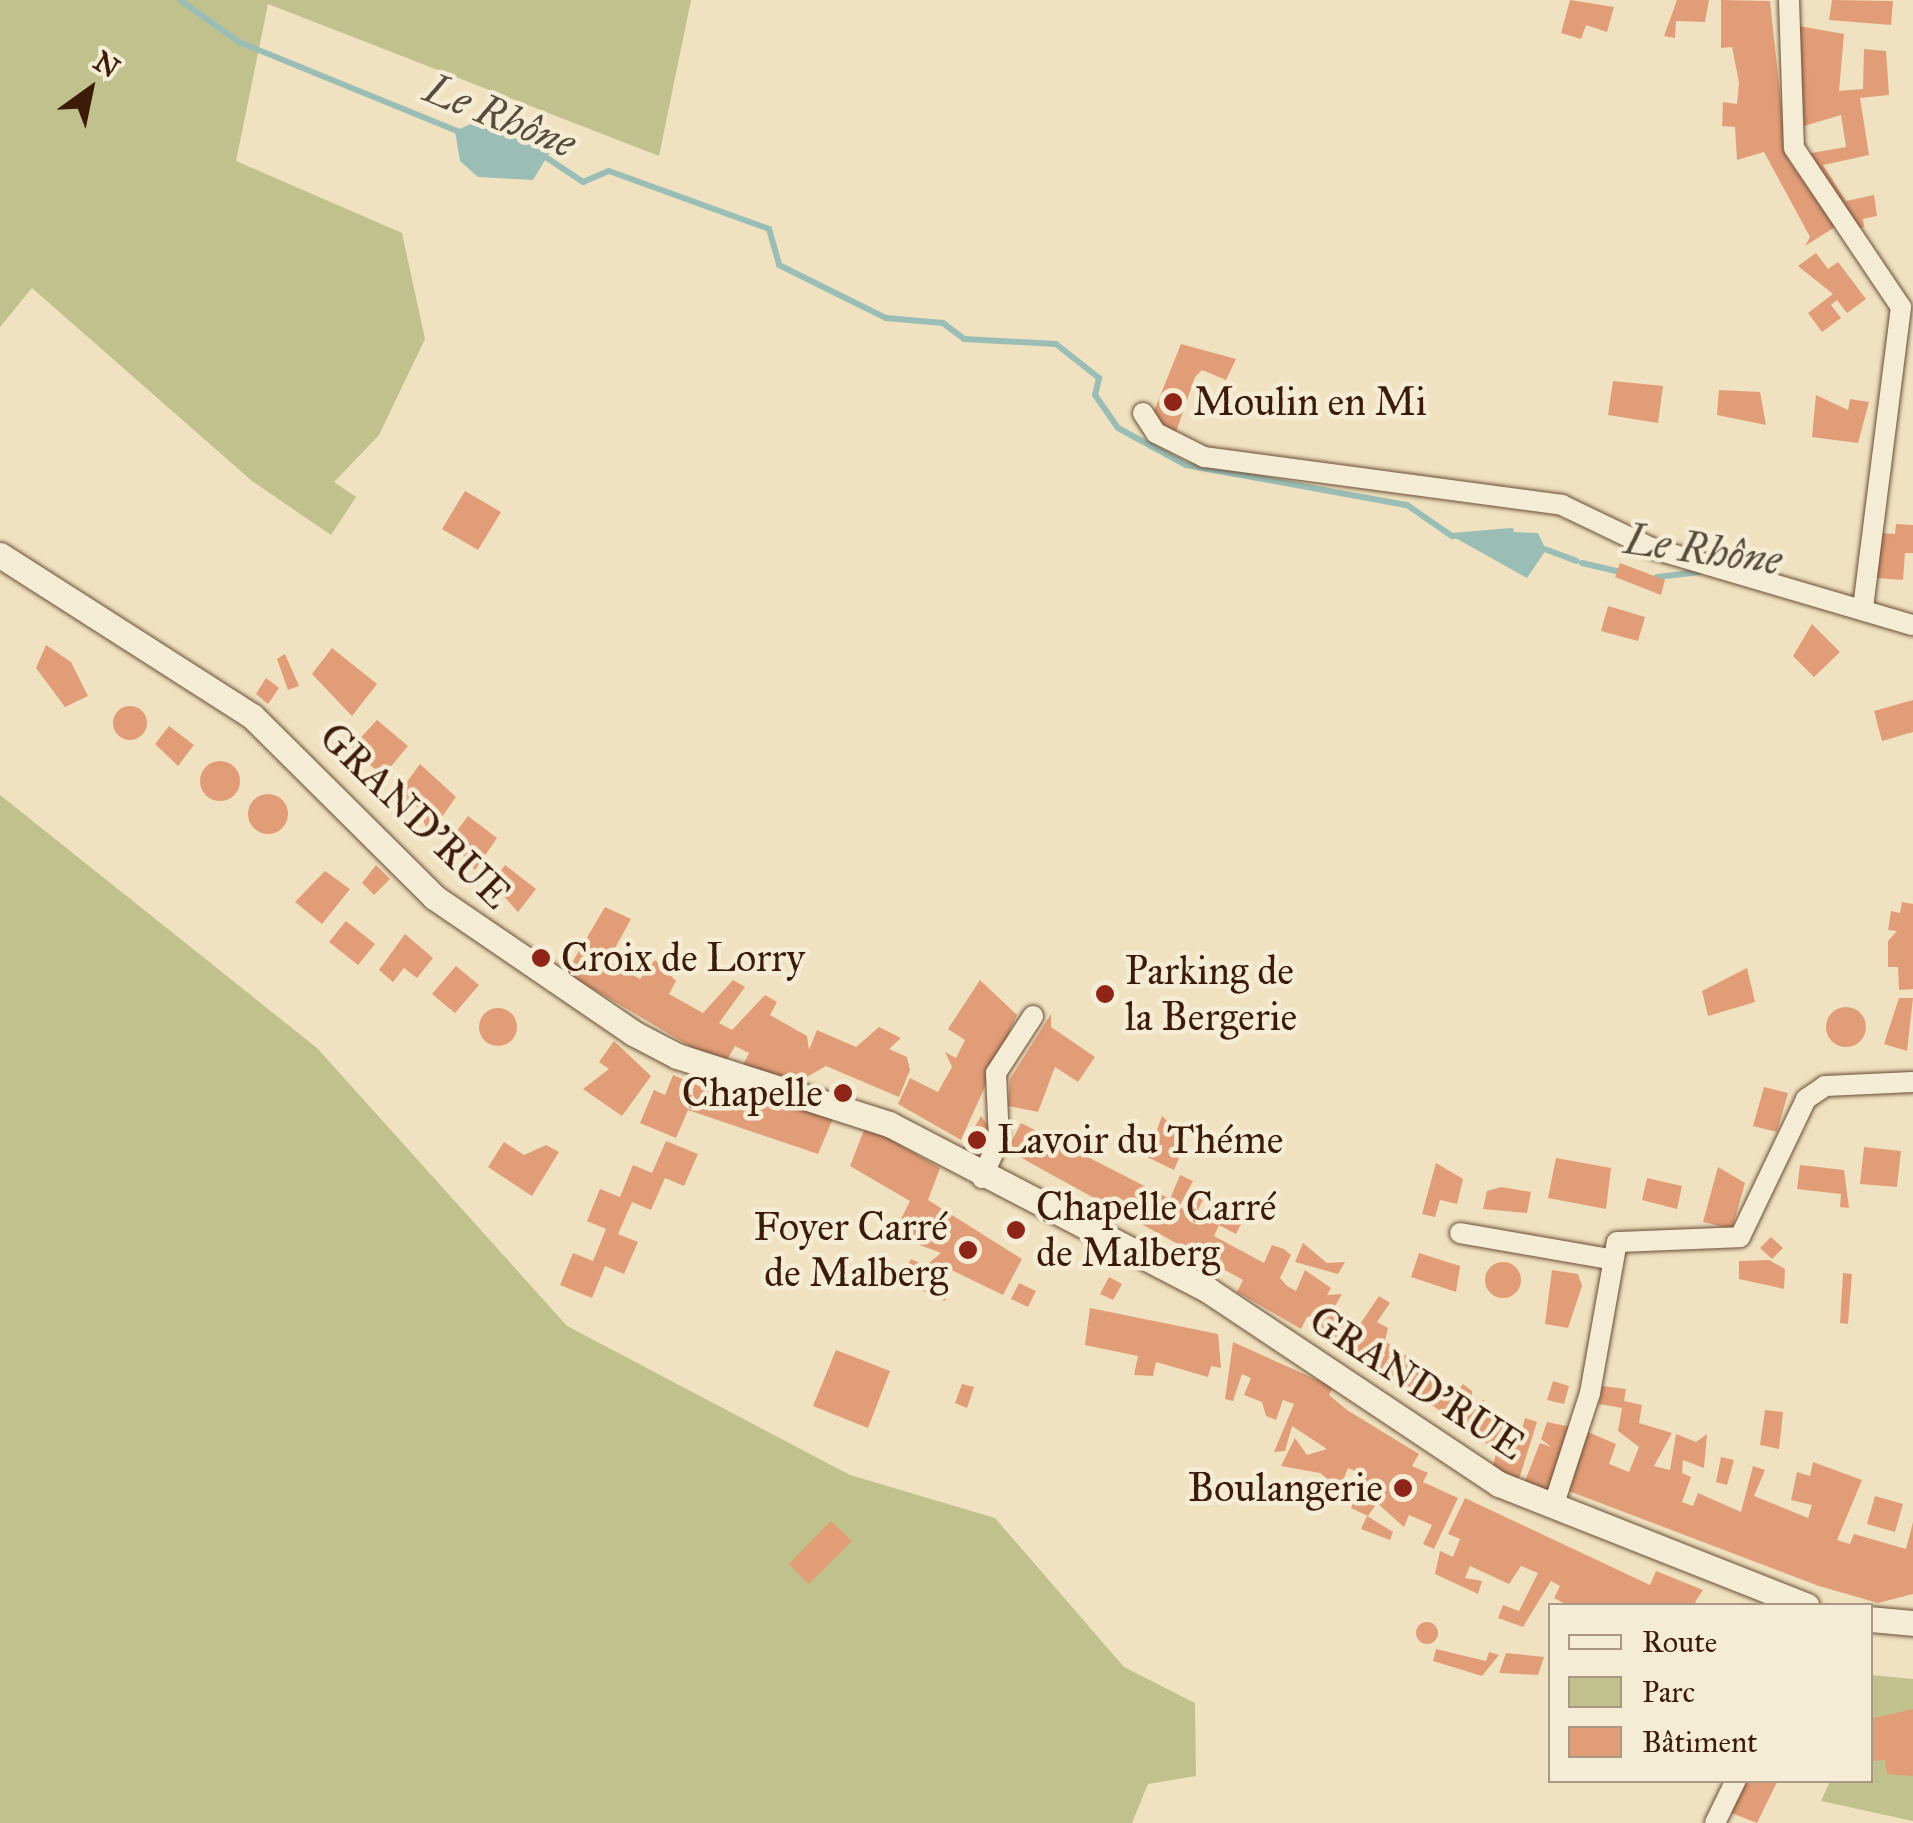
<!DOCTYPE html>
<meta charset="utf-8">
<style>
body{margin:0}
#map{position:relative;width:1913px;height:1823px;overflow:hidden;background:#f0e2c0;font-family:"IM FELL Great Primer",serif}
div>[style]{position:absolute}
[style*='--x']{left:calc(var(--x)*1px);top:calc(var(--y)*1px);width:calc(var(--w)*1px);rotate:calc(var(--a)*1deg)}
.green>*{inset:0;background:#c1c18d}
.water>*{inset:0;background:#9abdb5}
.stream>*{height:6px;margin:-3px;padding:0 3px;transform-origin:3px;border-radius:3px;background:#9abdb5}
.building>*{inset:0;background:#e19d78}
.round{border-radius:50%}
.roads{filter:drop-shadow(0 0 2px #694d36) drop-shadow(0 0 2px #694d36)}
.minor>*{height:20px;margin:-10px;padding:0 10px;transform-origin:10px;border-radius:10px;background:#f5ecd6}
.tertiary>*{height:25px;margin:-12.5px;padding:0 12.5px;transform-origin:12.5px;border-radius:12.5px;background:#f5ecd6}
.dots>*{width:28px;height:28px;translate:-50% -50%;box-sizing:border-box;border:5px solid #f5ecd6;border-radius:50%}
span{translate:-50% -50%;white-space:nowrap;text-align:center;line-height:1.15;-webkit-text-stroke:9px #f5ecd6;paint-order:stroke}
.poi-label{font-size:40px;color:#3c1b08}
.left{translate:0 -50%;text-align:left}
.right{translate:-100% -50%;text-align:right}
.street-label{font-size:40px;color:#3c1b08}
.water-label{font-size:42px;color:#584c3c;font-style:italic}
.legend{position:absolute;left:1548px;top:1603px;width:325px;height:180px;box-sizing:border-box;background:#f5ecd6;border:2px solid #ab9884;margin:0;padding:12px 18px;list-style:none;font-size:30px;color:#3c1b08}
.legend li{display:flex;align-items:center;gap:20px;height:50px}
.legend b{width:50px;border:2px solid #ab9884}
.north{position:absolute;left:40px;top:40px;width:100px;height:100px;-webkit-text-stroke:8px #f5ecd6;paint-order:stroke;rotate:33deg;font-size:28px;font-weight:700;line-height:40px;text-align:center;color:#3c1b08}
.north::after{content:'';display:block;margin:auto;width:35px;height:45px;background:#3c1b08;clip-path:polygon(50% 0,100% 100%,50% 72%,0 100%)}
</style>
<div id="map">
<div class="green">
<i style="clip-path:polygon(0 0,691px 0,659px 156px,268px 4px,236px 161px,402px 233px,425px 339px,379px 435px,334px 482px,356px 497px,331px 535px,252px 481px,32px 288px,0 327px)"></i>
<i style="clip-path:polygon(0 795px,317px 1048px,567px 1326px,850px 1475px,995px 1518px,1124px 1667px,1195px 1703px,1196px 1776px,1148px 1784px,1132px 1823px,0 1823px)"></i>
<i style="clip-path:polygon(1871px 1675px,1913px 1679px,1913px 1821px,1821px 1801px,1830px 1781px,1870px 1780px)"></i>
</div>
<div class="water">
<i style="clip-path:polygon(482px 119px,551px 150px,533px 180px,478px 177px,460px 161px,455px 131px)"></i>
<i style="clip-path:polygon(1480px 531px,1538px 533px,1546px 550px,1527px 578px,1452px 536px)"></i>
</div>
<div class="stream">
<i style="--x:180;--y:0;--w:72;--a:35.4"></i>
<i style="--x:239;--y:42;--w:239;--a:22.2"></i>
<i style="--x:544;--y:156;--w:47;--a:33.7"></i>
<i style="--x:583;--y:182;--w:28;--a:-23"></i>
<i style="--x:609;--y:171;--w:170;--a:19.9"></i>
<i style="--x:769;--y:229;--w:37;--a:74"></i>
<i style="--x:779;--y:265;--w:119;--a:26.4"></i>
<i style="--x:886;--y:318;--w:57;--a:5"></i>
<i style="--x:943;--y:323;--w:26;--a:37"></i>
<i style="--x:964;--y:339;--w:92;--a:3.1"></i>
<i style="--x:1056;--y:344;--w:55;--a:38.3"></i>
<i style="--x:1099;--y:378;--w:17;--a:103"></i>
<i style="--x:1095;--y:395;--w:40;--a:55.1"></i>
<i style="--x:1118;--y:428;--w:77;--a:28.6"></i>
<i style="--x:1186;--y:465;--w:225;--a:10.3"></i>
<i style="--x:1407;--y:505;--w:55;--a:34.6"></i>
<i style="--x:1452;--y:536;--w:59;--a:-4.8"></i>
<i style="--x:1539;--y:547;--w:40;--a:20.2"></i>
<i style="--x:1582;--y:563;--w:44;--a:13.1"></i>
<i style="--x:1657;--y:577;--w:43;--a:-6.6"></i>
</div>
<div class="building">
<i style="clip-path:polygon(1570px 0,1614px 7px,1607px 32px,1586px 25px,1581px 39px,1561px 33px)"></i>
<i style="clip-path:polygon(1677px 0,1709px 0,1705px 22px,1676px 21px,1675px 38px,1664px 36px)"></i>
<i style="clip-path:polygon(1721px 0,1770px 1px,1787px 158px,1835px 227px,1805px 246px,1810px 237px,1764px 152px,1737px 160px,1735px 127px,1722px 126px,1723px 102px,1737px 104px,1739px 82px,1732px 47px,1721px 48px)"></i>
<i style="clip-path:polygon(1832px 0,1893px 1px,1891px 25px,1829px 20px)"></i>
<i style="clip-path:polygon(1799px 26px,1844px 34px,1839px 91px,1863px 89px,1864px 49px,1886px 51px,1889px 95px,1860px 98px,1869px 155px,1823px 165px,1846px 201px,1874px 195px,1877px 216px,1863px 219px,1864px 227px,1855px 230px,1806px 154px,1846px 147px,1841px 115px,1804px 126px)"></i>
<i style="clip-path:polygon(1816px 253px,1828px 269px,1838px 262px,1866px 299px,1847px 313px,1837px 300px,1831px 305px,1841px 318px,1822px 332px,1808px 313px,1833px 294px,1798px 266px)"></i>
<i style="clip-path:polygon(1181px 344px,1236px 359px,1226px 380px,1202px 370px,1195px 377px,1176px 432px,1150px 421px)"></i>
<i style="clip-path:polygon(1613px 381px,1663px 386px,1658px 423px,1608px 415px)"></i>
<i style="clip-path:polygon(1719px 390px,1760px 392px,1766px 425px,1717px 415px)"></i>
<i style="clip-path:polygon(1816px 395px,1848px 410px,1850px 399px,1869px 402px,1858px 443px,1812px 437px)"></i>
<i style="clip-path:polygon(465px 491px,501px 512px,478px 550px,442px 529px)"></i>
<i style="clip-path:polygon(1896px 524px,1913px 525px,1913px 553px,1905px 553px,1903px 580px,1876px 578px,1880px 533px,1895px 534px)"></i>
<i style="clip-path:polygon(1620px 563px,1665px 580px,1661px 595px,1615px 577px)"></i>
<i style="clip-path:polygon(1608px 606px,1645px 617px,1638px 641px,1601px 631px)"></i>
<i style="clip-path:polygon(1812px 624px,1840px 652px,1814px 677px,1793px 656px)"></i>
<i style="clip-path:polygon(46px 645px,71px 662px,88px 696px,65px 707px,36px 668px)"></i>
<i style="clip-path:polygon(332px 648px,377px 684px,352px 716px,312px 674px)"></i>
<i style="clip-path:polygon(285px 654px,299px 686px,288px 690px,277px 659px)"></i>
<i style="clip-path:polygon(266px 678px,279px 688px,268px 704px,256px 694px)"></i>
<i style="clip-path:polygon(1913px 700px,1913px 732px,1882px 741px,1874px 711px)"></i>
<i class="round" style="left:113px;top:706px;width:34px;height:34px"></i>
<i style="clip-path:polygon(377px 720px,408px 746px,383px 776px,351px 748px)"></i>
<i style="clip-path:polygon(169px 726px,194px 745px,178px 766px,155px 744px)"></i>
<i class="round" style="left:200px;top:761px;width:40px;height:40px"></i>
<i style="clip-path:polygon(420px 764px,456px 797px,429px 835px,418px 807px,393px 801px)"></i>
<i class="round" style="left:248px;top:794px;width:40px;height:40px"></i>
<i style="clip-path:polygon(468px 816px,497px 838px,475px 870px,450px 840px)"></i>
<i style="clip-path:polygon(376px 865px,390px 879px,374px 895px,362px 883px)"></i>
<i style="clip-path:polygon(505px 865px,536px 889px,518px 912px,492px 883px)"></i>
<i style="clip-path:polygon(325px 871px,350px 889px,322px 924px,295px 902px)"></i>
<i style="clip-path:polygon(1902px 902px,1913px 904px,1913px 989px,1899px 990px,1898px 967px,1888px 967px,1888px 941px,1897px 931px,1888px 930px,1891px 911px,1900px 913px)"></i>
<i style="clip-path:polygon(605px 907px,631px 919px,608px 961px,640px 979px,655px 960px,676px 981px,669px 994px,703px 1013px,733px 980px,745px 987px,719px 1023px,732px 1030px,765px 995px,777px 1002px,770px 1015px,807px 1036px,809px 1050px,817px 1030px,856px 1047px,879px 1027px,901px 1038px,889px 1049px,907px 1057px,910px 1070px,899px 1097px,826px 1066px,798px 1082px,743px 1065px,749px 1053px,735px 1046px,727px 1060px,693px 1048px,566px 973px)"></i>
<i style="clip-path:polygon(346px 921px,375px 944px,358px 965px,329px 942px)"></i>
<i style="clip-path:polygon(405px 934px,433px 958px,417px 978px,404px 968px,393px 982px,379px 970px)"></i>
<i style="clip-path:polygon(456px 966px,479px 985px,455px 1013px,432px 994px)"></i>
<i style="clip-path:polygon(1747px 968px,1755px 1002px,1708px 1016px,1702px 991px)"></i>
<i style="clip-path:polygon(980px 980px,1017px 1015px,961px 1140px,898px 1104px,910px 1078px,938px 1092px,952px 1067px,945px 1052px,956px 1058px,965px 1040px,948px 1029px)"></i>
<i style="clip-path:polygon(1899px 998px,1913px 998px,1907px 1051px,1884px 1044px)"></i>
<i class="round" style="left:1826px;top:1007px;width:40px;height:40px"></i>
<i class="round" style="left:479px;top:1008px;width:38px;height:38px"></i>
<i style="clip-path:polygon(1051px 1014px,1051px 1027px,1095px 1057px,1078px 1082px,1055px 1067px,1038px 1112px,1008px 1106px,1010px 1079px)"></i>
<i style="clip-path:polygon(614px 1041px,651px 1076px,622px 1116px,583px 1089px,609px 1069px,599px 1062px)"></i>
<i style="clip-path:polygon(673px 1075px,753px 1109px,762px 1094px,834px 1116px,818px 1154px,688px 1110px,676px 1138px,640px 1123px,654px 1090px,665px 1095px)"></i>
<i style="clip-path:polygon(1764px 1087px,1788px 1093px,1777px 1132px,1753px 1126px)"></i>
<i style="clip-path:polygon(981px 1116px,992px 1131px,978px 1157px,963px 1148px)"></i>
<i style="clip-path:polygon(1162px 1116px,1187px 1139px,1174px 1170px,1147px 1157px)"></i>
<i style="clip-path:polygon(1021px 1123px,1170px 1199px,1180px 1175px,1193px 1181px,1179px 1207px,1187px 1211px,1195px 1196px,1203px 1200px,1196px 1213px,1213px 1222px,1220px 1208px,1232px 1214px,1242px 1222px,1236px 1234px,1219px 1225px,1214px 1236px,1264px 1263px,1272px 1245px,1284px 1249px,1291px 1255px,1280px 1278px,1287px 1286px,1296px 1291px,1305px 1270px,1331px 1288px,1327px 1295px,1342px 1294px,1335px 1306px,1360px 1324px,1379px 1296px,1390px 1303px,1377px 1322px,1388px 1328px,1385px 1341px,1457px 1392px,1463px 1384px,1472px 1391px,1472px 1402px,1485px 1400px,1479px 1408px,1503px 1424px,1501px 1438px,1519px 1442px,1525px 1418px,1537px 1422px,1519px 1479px,1492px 1468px,1497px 1451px,1307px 1317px,1301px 1329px,1237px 1292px,1243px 1280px,1007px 1150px)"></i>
<i style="clip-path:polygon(866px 1125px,940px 1168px,928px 1200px,1022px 1259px,1003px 1295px,939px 1264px,934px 1277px,951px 1284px,945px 1301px,923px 1291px,932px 1271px,924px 1267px,941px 1253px,893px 1235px,910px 1201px,850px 1166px)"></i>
<i style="clip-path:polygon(666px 1141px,698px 1154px,684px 1186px,665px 1178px,651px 1210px,632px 1202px,618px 1234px,638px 1242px,624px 1274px,605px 1266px,592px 1298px,560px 1285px,573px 1253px,593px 1261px,606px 1229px,587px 1221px,600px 1189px,620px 1197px,633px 1165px,652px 1173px)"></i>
<i style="clip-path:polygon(504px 1142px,524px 1155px,546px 1145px,559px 1152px,532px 1196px,488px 1167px)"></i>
<i style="clip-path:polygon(1864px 1147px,1901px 1151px,1897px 1187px,1860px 1184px)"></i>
<i style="clip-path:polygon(1556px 1158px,1611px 1168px,1606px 1209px,1548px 1198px)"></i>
<i style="clip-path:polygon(1436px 1163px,1463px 1179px,1457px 1204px,1440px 1200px,1435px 1217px,1422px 1214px)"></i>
<i style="clip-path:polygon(1800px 1165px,1844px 1170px,1849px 1208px,1840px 1207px,1841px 1194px,1797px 1189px)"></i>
<i style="clip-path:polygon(1718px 1167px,1745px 1183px,1732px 1229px,1703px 1222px)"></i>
<i style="clip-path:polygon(1647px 1178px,1682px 1186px,1677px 1209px,1642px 1200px)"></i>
<i style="clip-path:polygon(1501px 1187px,1531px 1192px,1527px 1213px,1483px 1209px,1487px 1191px)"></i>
<i class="round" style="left:1006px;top:1220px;width:22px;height:22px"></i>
<i style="clip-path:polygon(1771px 1237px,1783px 1248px,1772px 1259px,1760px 1248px)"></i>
<i style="clip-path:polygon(1303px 1243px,1327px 1263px,1345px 1262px,1338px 1274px,1295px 1262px)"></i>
<i style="clip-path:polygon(1419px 1253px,1460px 1266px,1456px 1292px,1411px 1277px)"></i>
<i style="clip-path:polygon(911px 1259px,922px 1264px,910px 1285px,900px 1280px)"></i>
<i style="clip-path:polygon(1769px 1260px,1785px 1269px,1784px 1289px,1739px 1279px,1739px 1261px)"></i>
<i class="round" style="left:1485px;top:1262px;width:36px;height:36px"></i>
<i style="clip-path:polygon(1552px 1270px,1578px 1274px,1582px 1286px,1568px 1328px,1545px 1324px)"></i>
<i style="clip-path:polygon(1843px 1273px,1852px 1274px,1848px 1324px,1840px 1323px)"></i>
<i style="clip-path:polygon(1109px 1277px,1122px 1284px,1113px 1300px,1100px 1294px)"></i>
<i style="clip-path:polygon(1019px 1283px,1036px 1291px,1028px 1307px,1011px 1299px)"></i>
<i style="clip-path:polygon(1090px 1308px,1218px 1334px,1221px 1368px,1211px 1366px,1208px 1377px,1156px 1362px,1153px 1376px,1134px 1375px,1138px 1356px,1085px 1345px)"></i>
<i style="clip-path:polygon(1233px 1342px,1333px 1387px,1329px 1395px,1347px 1410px,1419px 1454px,1412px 1466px,1428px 1473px,1423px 1482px,1458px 1498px,1434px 1549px,1423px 1544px,1432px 1525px,1409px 1515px,1404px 1527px,1377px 1503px,1368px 1516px,1351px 1508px,1364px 1475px,1348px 1468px,1340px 1489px,1320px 1473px,1281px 1466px,1295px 1438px,1307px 1455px,1327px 1449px,1292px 1426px,1285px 1451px,1274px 1452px,1294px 1404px,1283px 1400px,1276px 1420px,1266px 1416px,1262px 1402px,1244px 1395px,1251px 1378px,1242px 1374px,1233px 1401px,1225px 1399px)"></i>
<i style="clip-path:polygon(836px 1350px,890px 1371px,868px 1428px,813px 1406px)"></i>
<i style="clip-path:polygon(1553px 1381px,1569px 1386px,1564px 1404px,1547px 1400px)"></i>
<i style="clip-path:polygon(962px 1384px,974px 1387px,967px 1408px,955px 1403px)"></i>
<i style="clip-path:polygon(1602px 1386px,1626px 1389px,1624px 1401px,1642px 1405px,1639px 1423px,1672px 1433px,1654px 1466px,1670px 1470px,1676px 1434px,1696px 1442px,1707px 1434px,1704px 1468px,1683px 1460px,1682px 1473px,1691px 1477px,1682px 1502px,1693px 1506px,1698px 1493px,1741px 1512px,1753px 1466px,1765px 1470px,1754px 1496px,1808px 1518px,1812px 1505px,1791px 1500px,1797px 1472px,1810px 1476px,1813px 1462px,1862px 1480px,1837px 1540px,1850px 1544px,1854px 1534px,1906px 1549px,1913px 1522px,1913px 1594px,1878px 1603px,1819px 1586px,1566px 1490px,1588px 1432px,1616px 1444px,1609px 1464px,1629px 1472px,1639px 1447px,1618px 1431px,1622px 1408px,1599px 1404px)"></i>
<i style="clip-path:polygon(1765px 1410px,1783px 1412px,1779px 1449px,1760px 1445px)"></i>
<i style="clip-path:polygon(1547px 1422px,1576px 1428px,1548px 1490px,1525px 1481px,1540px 1443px,1551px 1447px,1541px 1439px)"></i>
<i style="clip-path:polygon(1721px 1457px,1734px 1460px,1727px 1485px,1716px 1482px)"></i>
<i style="clip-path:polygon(1875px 1496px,1903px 1504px,1895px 1532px,1867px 1524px)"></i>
<i style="clip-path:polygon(1465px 1498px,1650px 1585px,1656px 1571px,1703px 1590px,1695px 1602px,1702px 1606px,1569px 1606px,1554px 1598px,1560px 1586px,1551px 1581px,1523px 1627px,1498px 1618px,1503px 1605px,1519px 1611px,1538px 1573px,1521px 1566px,1509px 1584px,1470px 1566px,1465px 1578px,1482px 1581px,1478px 1594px,1435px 1574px,1440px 1551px,1453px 1557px,1460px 1539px,1448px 1534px)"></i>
<i style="clip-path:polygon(1367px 1516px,1393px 1532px,1390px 1540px,1361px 1529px)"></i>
<i style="clip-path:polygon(831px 1521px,852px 1541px,809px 1584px,789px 1564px)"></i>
<i class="round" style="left:1416px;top:1622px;width:22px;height:22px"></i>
<i style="clip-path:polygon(1436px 1649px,1486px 1661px,1489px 1652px,1499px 1655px,1482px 1676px,1433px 1661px)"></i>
<i style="clip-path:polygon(1506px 1653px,1544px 1657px,1538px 1675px,1499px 1673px)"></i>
<i style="clip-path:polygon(1913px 1709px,1913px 1776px,1887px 1774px,1885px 1760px,1870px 1761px,1870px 1719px)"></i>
<i style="clip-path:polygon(1746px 1780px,1778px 1780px,1757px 1823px,1729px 1812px)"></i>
</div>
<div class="roads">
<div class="minor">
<i style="--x:1789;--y:0;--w:148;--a:88.1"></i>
<i style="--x:1794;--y:148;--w:192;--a:56.1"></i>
<i style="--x:1901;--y:307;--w:301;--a:97.2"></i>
<i style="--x:1143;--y:413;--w:24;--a:57"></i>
<i style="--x:1156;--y:433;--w:54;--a:26.6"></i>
<i style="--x:1204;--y:457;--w:361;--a:7.6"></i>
<i style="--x:1562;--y:505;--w:102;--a:25.6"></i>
<i style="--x:1654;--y:549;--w:270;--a:16.4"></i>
<i style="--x:982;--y:1178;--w:42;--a:-65.9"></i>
<i style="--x:999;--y:1140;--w:67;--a:-92.6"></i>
<i style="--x:996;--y:1073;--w:68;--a:-57"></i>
<i style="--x:1460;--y:1233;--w:151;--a:9.9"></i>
<i style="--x:1553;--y:1507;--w:120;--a:-72"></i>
<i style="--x:1590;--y:1393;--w:153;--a:-79.9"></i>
<i style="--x:1617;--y:1242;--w:123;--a:-2.3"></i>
<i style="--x:1740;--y:1237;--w:153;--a:-64.4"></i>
<i style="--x:1806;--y:1099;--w:23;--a:-34"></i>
<i style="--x:1825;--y:1086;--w:88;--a:-2.6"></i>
<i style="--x:1715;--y:1823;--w:48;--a:-64"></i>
</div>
<div class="tertiary">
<i style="--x:0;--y:555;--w:299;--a:32.6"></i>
<i style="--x:252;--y:716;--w:257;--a:44.8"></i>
<i style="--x:434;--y:897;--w:241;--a:34.3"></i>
<i style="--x:633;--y:1033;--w:50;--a:27.6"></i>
<i style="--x:677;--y:1056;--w:223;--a:17.8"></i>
<i style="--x:889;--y:1124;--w:360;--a:27.5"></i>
<i style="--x:1208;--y:1290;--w:350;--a:33.7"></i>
<i style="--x:1499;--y:1484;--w:331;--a:21.6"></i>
<i style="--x:1870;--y:1619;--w:43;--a:5.3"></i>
</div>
</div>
<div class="dots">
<i style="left:1173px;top:402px;background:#8f2418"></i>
<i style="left:541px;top:958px;background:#8f2418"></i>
<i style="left:1105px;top:994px;background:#8f2418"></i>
<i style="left:843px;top:1093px;background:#8f2418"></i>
<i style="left:977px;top:1140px;background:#8f2418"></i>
<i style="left:1016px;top:1230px;background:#8f2418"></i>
<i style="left:968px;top:1250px;background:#8f2418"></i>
<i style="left:1403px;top:1488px;background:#8f2418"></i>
</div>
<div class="poi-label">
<span class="left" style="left:1193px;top:402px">Moulin en Mi</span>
<span class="left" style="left:561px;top:958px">Croix de Lorry</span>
<span class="left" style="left:1125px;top:994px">Parking de<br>la Bergerie</span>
<span class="right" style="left:823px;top:1093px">Chapelle</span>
<span class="left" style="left:997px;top:1140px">Lavoir du Théme</span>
<span class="left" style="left:1036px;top:1230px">Chapelle Carré<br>de Malberg</span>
<span class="right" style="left:948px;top:1250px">Foyer Carré<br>de Malberg</span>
<span class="right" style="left:1383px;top:1488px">Boulangerie</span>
</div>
<div class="street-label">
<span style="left:415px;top:816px;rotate:44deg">GRAND'RUE</span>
<span style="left:1417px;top:1383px;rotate:33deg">GRAND'RUE</span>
</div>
<div class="water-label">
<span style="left:500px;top:116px;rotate:22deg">Le Rhône</span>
<span style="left:1703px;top:550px;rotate:8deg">Le Rhône</span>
</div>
<ul class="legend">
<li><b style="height:12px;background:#f5ecd6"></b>Route</li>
<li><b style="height:28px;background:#c1c18d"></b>Parc</li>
<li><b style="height:28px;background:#e19d78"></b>Bâtiment</li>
</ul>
<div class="north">N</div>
</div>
